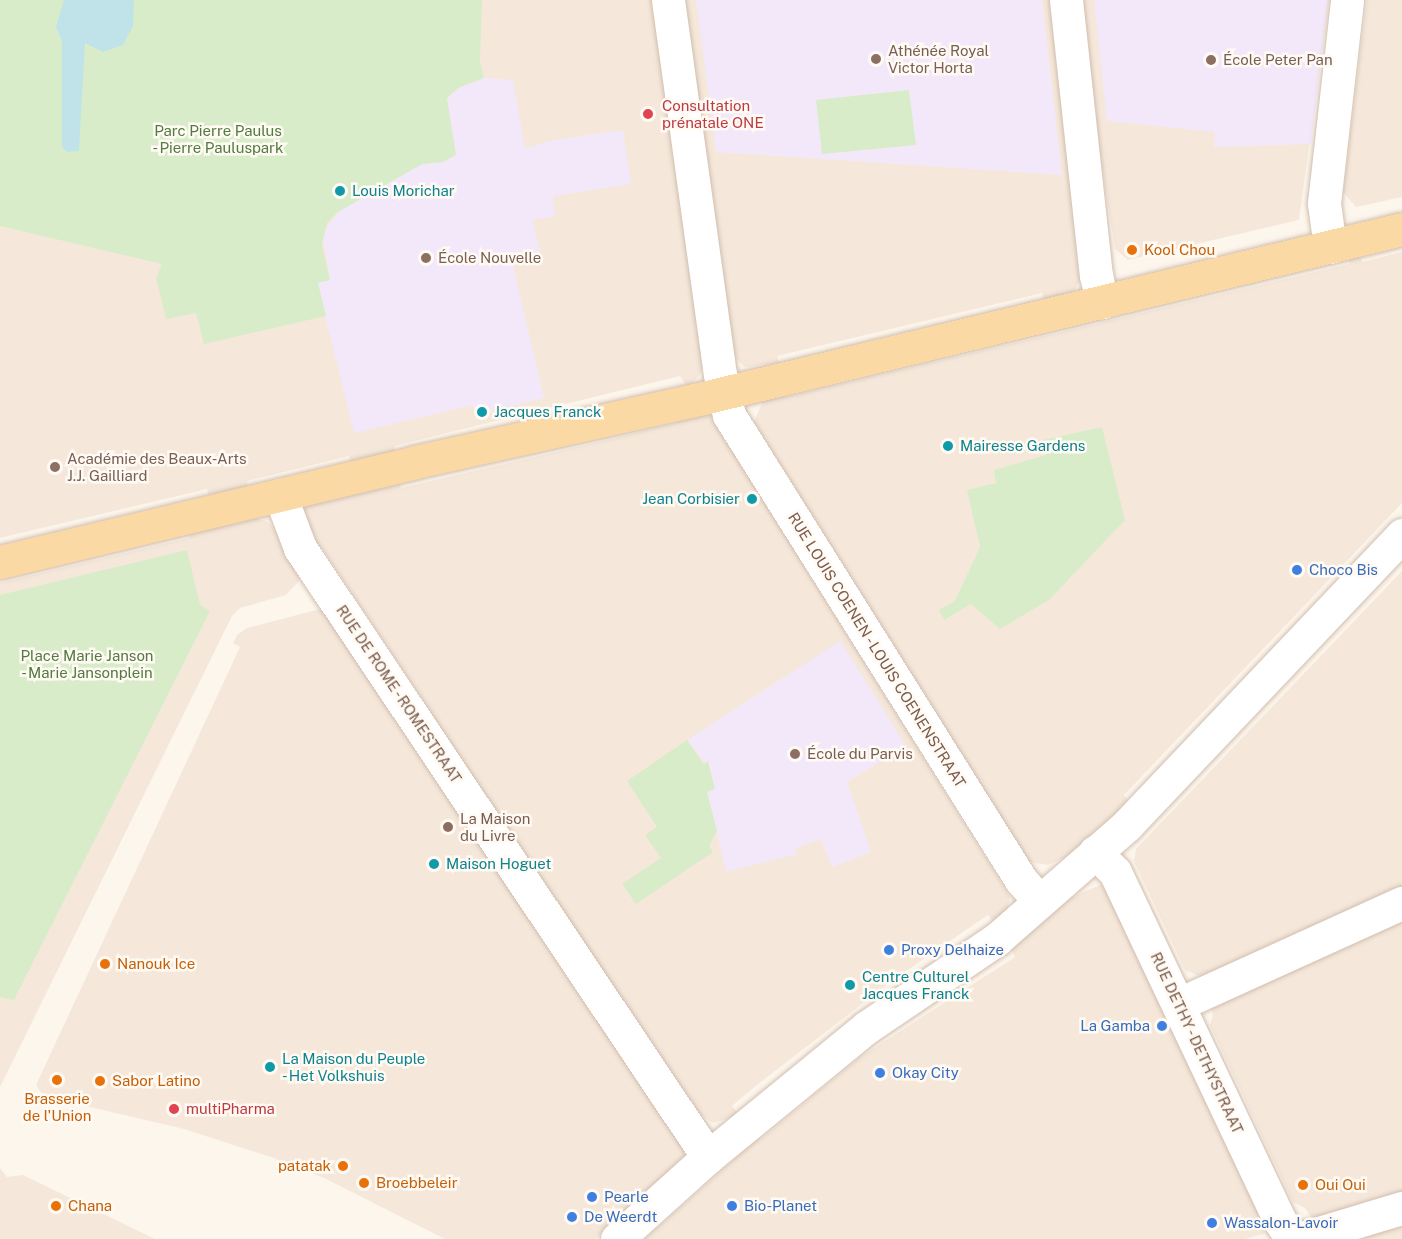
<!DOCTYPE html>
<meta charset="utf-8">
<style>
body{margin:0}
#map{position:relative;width:1402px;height:1239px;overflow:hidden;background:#fdf6ec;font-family:"Public Sans",sans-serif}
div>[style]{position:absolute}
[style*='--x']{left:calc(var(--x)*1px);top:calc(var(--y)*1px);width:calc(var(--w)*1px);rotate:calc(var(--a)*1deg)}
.residential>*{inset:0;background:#f5e8da}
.education>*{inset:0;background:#f3e8fa}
.green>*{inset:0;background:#d8ecc9}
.water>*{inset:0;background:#bfe3e8}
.roads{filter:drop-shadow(0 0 2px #d1beb0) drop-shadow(0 0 2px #d1beb0)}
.minor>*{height:33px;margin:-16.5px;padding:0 16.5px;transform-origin:16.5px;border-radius:16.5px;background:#fff}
.major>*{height:33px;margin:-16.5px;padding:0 16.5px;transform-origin:16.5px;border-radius:16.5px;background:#fbd9a5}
.dots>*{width:16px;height:16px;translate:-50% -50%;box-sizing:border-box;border:3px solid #fffaf3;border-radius:50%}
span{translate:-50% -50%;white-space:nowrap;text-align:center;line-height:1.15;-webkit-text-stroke:5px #fffaf3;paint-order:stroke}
.education-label{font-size:15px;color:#785e54}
.left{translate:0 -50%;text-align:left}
.health-label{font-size:15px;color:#be3a42}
.park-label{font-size:15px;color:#537a41}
.culture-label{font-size:15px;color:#0d838f}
.right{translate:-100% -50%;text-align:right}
.food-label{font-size:15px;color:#c56008}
.shop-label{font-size:15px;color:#366cbe}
.street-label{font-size:15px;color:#7a5c4d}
</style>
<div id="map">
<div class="residential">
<i style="clip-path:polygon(0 0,652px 0,705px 364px,699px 376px,687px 387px,680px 376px,394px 446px,395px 454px,351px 464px,349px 456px,247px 481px,248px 488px,209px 497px,207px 489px,0 538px)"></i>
<i style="clip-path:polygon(683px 0,1053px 0,1082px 277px,1074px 291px,1044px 300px,1042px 293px,777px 356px,779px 363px,745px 367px,733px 355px)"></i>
<i style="clip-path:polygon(1083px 0,1329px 0,1299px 220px,1128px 260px,1115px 249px,1094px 117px)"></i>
<i style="clip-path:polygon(1367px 0,1402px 0,1402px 197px,1356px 207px,1343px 192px)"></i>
<i style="clip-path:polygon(1402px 252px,1402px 503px,1124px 795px,1130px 803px,1079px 851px,1048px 865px,1029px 862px,754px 422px,765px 396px,784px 391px,786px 397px,1142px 313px,1349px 264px,1348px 258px,1360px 255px,1362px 262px)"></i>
<i style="clip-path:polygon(691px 413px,711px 416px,1010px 897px,1007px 914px,995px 924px,988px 915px,893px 980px,758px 1084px,732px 1106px,737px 1112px,731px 1118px,713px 1123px,699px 1113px,628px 1009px,321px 546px,314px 551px,303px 508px,310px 503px,399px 482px,401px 488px,595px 443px,676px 423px,675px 417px)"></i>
<i style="clip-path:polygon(254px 518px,266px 521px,278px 532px,300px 572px,299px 581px,286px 595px,240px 608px,232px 616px,0 1087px,0 583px,189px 538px,188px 532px)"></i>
<i style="clip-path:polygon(1402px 571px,1402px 1239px,1326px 1239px,1305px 1208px,1293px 1202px,1210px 1025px,1213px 1014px,1200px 976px,1185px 970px,1134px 861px,1136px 849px)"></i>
<i style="clip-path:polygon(324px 608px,361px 656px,358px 664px,684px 1150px,684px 1157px,595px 1239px,445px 1239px,324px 1178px,271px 1157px,184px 1129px,43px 1096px,36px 1085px,240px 647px,233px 643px,237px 635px,247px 628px)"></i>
<i style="clip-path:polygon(1100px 885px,1114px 887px,1267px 1229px,1263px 1234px,1245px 1239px,645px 1239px,735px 1159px,731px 1154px,755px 1133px,761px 1139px,859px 1058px,1015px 957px,1010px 947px,1070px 898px)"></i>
<i style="clip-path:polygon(0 1168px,7px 1177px,23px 1175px,155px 1239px,0 1239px)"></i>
</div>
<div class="education">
<i style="clip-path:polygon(696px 0,1042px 0,1062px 175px,716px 152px)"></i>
<i style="clip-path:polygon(1094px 0,1328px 0,1311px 144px,1214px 147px,1215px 132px,1107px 121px)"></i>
<i style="clip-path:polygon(484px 78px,513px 80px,525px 149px,548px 141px,623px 130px,631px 184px,553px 196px,555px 216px,532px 220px,541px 255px,512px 261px,544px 398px,477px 414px,472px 405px,354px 433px,317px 283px,330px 279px,322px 234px,338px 212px,422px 164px,443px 162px,447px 98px,458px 88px)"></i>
<i style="clip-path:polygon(840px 641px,906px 746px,847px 782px,871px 852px,832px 867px,821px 839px,796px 848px,797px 854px,726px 872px,707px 791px,705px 764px,687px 740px)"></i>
</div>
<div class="green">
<i style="clip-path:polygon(0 0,482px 0,480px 62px,484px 78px,458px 88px,447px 98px,456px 155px,443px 162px,422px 164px,338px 212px,327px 223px,322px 245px,330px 280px,318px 283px,326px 316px,204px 344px,196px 313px,166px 319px,156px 278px,162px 264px,0 226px)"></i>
<i style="clip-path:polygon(909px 90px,916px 145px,822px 154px,816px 100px)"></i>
<i style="clip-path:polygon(1102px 427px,1125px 520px,1049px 600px,1000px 629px,971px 604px,944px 620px,939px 610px,955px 601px,980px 547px,967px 490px,996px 483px,994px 470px,1046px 455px,1043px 440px)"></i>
<i style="clip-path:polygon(187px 550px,200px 605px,210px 611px,14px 1000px,0 997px,0 595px)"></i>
<i style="clip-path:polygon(687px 740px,704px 764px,708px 761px,715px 789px,707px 792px,717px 831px,709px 846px,713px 852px,636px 904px,622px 884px,661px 858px,645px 835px,657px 827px,627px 781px)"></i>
</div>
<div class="water">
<i style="clip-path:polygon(64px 0,134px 0,133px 26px,123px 45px,103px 52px,85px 43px,79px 151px,67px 152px,62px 147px,62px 41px,56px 27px)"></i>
</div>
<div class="roads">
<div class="minor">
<i style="--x:668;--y:0;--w:378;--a:82.1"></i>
<i style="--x:720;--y:374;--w:42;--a:77.6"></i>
<i style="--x:729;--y:415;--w:549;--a:57.87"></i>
<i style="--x:1021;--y:880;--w:28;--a:49"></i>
<i style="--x:1066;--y:0;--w:277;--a:83.8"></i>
<i style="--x:1096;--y:275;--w:28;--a:77"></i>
<i style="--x:1330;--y:247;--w:44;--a:-97.8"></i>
<i style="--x:1324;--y:203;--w:204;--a:-83.5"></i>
<i style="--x:280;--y:495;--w:57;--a:69.3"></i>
<i style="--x:300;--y:548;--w:733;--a:56.18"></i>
<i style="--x:1095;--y:852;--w:28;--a:45"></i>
<i style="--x:1115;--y:872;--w:386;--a:64.7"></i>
<i style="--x:1280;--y:1221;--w:22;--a:56"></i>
<i style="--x:1179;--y:1004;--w:245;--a:-24.4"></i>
<i style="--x:617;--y:1239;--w:122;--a:-42"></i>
<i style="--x:708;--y:1157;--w:205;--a:-39.3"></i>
<i style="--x:867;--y:1027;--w:157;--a:-34.1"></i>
<i style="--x:997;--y:939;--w:173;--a:-41.2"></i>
<i style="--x:1127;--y:825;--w:400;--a:-46.5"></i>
<i style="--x:1299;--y:1239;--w:108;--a:-16.8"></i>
</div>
<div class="major">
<i style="--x:0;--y:562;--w:427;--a:-13.5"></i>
<i style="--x:415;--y:462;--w:291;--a:-12.5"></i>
<i style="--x:699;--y:399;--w:723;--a:-13.59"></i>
</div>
</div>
<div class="dots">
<i style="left:876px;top:59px;background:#8d6e63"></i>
<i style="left:1211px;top:60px;background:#8d6e63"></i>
<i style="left:648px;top:114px;background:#e0444e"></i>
<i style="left:340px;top:191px;background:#0f9aa8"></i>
<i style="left:1132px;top:250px;background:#e8710a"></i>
<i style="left:426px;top:258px;background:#8d6e63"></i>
<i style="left:482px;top:412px;background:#0f9aa8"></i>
<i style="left:948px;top:446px;background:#0f9aa8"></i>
<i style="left:55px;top:467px;background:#8d6e63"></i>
<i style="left:752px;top:499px;background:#0f9aa8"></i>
<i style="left:1297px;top:570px;background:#3f7fe0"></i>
<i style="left:795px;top:754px;background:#8d6e63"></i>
<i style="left:448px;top:827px;background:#8d6e63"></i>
<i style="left:434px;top:864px;background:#0f9aa8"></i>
<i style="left:889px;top:950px;background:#3f7fe0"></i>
<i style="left:105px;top:964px;background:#e8710a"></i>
<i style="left:850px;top:985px;background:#0f9aa8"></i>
<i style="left:1162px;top:1026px;background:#3f7fe0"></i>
<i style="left:270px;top:1067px;background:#0f9aa8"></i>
<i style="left:880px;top:1073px;background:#3f7fe0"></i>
<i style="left:57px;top:1080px;background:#e8710a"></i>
<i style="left:100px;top:1081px;background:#e8710a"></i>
<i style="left:174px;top:1109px;background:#e0444e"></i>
<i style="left:343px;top:1166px;background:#e8710a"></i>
<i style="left:364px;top:1183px;background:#e8710a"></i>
<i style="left:1303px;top:1185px;background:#e8710a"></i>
<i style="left:592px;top:1197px;background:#3f7fe0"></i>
<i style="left:56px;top:1206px;background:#e8710a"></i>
<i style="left:732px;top:1206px;background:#3f7fe0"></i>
<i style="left:572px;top:1217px;background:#3f7fe0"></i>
<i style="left:1212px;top:1223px;background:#3f7fe0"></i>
</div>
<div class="education-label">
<span class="left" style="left:888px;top:59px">Athénée Royal<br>Victor Horta</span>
<span class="left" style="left:1223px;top:60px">École Peter Pan</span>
<span class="left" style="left:438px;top:258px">École Nouvelle</span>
<span class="left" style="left:67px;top:467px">Académie des Beaux-Arts<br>J.J. Gailliard</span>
<span class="left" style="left:807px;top:754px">École du Parvis</span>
<span class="left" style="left:460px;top:827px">La Maison<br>du Livre</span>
</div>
<div class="health-label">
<span class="left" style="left:662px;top:114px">Consultation<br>prénatale ONE</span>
<span class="left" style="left:186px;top:1109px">multiPharma</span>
</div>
<div class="park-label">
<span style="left:218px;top:139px">Parc Pierre Paulus<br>- Pierre Pauluspark</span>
<span style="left:87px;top:664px">Place Marie Janson<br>- Marie Jansonplein</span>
</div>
<div class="culture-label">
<span class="left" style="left:352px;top:191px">Louis Morichar</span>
<span class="left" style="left:494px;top:412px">Jacques Franck</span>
<span class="left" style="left:960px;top:446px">Mairesse Gardens</span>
<span class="right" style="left:740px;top:499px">Jean Corbisier</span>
<span class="left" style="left:446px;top:864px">Maison Hoguet</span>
<span class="left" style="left:862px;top:985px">Centre Culturel<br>Jacques Franck</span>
<span class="left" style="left:282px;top:1067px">La Maison du Peuple<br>- Het Volkshuis</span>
</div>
<div class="food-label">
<span class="left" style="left:1144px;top:250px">Kool Chou</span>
<span class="left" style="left:117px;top:964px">Nanouk Ice</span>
<span class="left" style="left:112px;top:1081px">Sabor Latino</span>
<span style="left:57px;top:1107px">Brasserie<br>de l'Union</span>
<span class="right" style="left:331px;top:1166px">patatak</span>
<span class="left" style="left:376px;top:1183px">Broebbeleir</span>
<span class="left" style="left:1315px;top:1185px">Oui Oui</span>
<span class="left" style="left:68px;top:1206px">Chana</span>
</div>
<div class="shop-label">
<span class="left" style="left:1309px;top:570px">Choco Bis</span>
<span class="left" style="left:901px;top:950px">Proxy Delhaize</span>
<span class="right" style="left:1150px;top:1026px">La Gamba</span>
<span class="left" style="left:892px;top:1073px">Okay City</span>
<span class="left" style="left:604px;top:1197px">Pearle</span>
<span class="left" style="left:744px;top:1206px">Bio-Planet</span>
<span class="left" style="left:584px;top:1217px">De Weerdt</span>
<span class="left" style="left:1224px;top:1223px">Wassalon-Lavoir</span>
</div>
<div class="street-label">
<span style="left:877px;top:650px;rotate:58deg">RUE LOUIS COENEN - LOUIS COENENSTRAAT</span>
<span style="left:399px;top:694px;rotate:56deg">RUE DE ROME - ROMESTRAAT</span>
<span style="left:1197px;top:1043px;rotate:65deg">RUE DETHY - DETHYSTRAAT</span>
</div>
</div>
